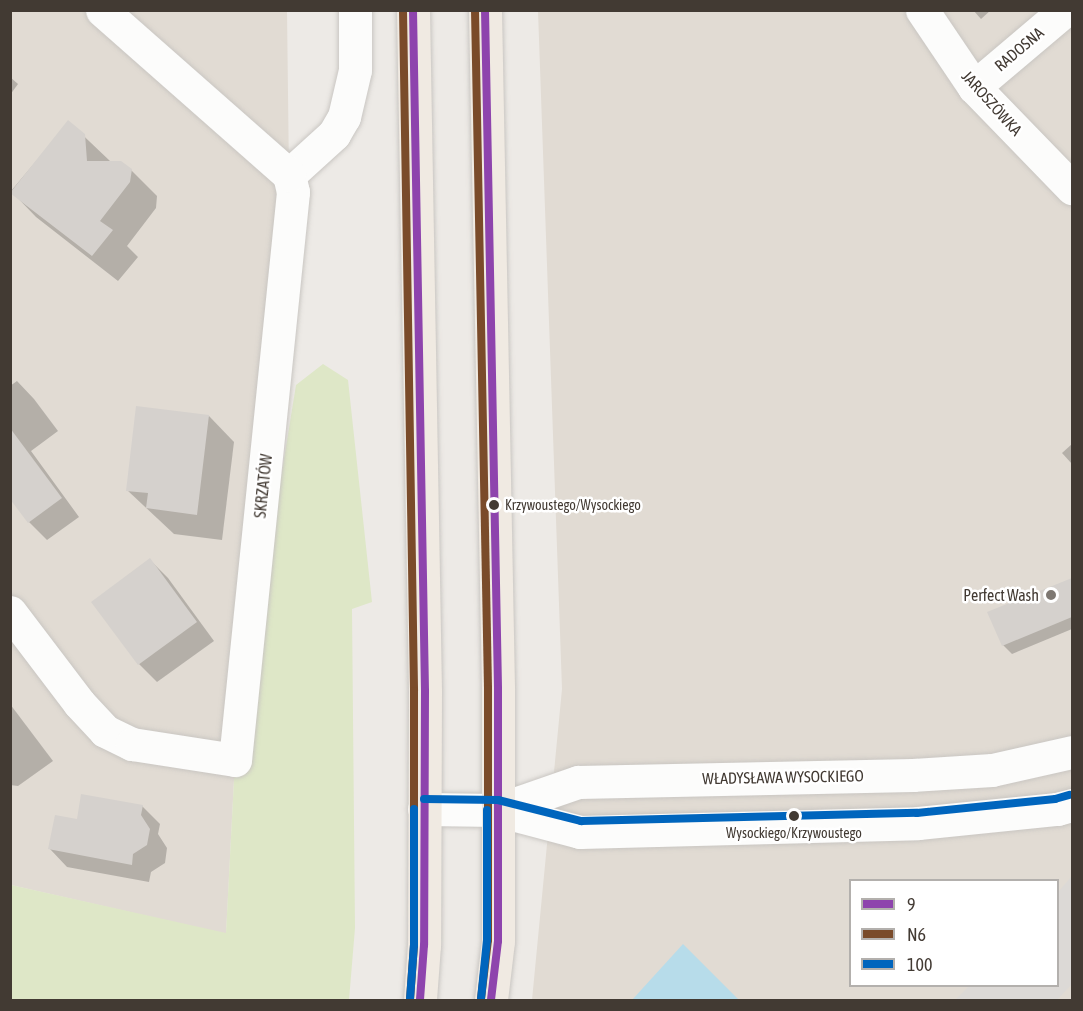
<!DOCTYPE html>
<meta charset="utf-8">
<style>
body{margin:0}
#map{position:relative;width:1083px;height:1011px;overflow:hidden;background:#edeae6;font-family:"Asap Condensed",sans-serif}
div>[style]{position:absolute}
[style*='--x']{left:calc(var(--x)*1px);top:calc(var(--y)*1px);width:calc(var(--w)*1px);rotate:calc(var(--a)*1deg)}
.residential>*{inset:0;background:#e1dbd3}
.green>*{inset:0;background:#dee7c7}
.parking>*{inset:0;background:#dcd9d6}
.water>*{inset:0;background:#b7dcea}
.shadow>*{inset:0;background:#0003}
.building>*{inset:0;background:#d5d1cd}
.roads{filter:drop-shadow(0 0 2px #c9c6c2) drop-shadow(0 0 2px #c9c6c2)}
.minor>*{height:33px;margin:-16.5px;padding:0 16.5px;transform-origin:16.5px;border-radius:16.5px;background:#fcfcfb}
.major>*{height:33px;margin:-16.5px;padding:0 16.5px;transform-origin:16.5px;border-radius:16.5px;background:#f0eae2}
.bus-1>*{height:8px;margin:-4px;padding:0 4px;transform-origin:4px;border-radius:4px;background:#8e44ad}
.bus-2>*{height:8px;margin:-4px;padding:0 4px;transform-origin:4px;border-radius:4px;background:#7a4b2a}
.bus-3>*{height:8px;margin:-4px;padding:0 4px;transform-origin:4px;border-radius:4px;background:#0065bd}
.dots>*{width:16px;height:16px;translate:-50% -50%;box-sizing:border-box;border:3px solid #fff;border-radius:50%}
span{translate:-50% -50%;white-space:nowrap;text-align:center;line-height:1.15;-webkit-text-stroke:5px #fff;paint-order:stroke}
.bus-label{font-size:14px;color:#423a33}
.left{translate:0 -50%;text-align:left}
.street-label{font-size:16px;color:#423a33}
.poi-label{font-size:16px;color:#423a33}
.right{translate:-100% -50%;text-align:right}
.frame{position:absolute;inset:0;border:12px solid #423a33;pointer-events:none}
.legend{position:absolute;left:849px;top:879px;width:210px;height:108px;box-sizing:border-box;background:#fff;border:2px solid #b3b0ad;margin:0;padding:8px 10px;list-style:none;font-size:18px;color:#423a33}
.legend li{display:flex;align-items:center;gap:12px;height:30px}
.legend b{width:30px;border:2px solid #b3b0ad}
</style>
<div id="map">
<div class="residential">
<i style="clip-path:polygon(11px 11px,287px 11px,289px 175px,235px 760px,226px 934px,11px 885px)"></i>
<i style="clip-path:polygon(evenodd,538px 11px,1072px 11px,1072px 1000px,532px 1000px,562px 689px,538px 11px,850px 880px,1058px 880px,1058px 986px,850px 986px,850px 880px)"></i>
</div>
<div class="green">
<i style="clip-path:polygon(323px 364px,348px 380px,372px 602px,352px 609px,355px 928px,349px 1000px,11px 1000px,11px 885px,226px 933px,235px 760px,296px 385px)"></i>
</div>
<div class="parking">
<i style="clip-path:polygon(1072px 876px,1072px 984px,1057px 1000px,955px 1000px,969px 986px,1058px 986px,1058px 892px)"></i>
</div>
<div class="water">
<i style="clip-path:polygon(683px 944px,739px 1000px,632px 1000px)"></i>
</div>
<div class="shadow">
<i style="clip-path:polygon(973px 10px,991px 10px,981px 19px)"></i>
<i style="clip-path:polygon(10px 77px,18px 84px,10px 95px)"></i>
<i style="clip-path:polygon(69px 122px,110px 161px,131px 170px,157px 196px,156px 208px,127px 246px,138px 257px,118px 281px,36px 217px,11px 191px)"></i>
<i style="clip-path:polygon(17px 381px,34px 399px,58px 431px,31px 451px,79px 517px,47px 540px,29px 522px,10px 496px,10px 386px)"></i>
<i style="clip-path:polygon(209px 416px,234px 442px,222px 540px,174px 534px,127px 490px)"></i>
<i style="clip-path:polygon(1072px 444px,1072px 464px,1062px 453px)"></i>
<i style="clip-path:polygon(150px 560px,168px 578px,214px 641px,157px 682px,139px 664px,93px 602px)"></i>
<i style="clip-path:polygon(1072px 580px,1072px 629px,1012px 654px,1003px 645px,989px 613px)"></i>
<i style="clip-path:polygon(10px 704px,53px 761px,18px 786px,10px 785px)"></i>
<i style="clip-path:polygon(142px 806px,160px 824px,158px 834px,167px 848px,165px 863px,151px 872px,149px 882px,67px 867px,50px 849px)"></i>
</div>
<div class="building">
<i style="clip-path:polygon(68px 120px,85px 134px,87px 161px,121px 161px,132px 169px,130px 182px,100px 221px,113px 230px,92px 256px,10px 193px)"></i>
<i style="clip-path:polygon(136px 406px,209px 415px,197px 515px,146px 508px,148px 493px,126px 491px)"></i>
<i style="clip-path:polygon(10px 428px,62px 498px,28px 523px,10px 499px)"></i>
<i style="clip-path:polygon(150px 558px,197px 622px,138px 665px,91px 602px)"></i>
<i style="clip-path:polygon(1072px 578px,1072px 617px,1002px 646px,987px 612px)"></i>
<i style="clip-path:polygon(81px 794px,143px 805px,141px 815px,150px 829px,147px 845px,133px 854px,132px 865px,48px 849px,55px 815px,77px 819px)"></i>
</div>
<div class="roads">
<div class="minor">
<i style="--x:922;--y:10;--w:93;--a:56"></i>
<i style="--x:974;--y:87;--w:141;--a:45.9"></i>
<i style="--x:974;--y:87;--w:119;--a:-40.2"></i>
<i style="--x:289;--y:175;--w:61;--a:-42.3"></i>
<i style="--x:334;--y:134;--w:20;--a:-60"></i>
<i style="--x:344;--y:117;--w:48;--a:-76.8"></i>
<i style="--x:355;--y:70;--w:60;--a:-90"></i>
<i style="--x:10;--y:612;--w:114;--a:52.8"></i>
<i style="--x:79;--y:703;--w:38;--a:47"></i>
<i style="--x:105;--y:731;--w:30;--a:26"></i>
<i style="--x:132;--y:744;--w:104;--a:8.8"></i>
<i style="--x:235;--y:760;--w:571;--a:-84.17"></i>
<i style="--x:293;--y:192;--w:17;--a:-103"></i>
<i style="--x:289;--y:175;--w:249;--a:-138.6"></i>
<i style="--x:424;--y:809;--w:73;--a:0.8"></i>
<i style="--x:497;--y:810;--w:86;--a:14.8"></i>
<i style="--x:580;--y:832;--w:338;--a:-1.5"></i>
<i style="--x:918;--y:823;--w:140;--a:-5.8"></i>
<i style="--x:1057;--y:809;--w:16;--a:-15"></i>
<i style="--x:497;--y:810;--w:86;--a:-19.1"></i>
<i style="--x:578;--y:782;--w:335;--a:-1.2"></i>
<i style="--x:913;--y:775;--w:79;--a:-3.6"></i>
<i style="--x:992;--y:770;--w:82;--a:-12.7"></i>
</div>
<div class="major">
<i style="--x:413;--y:10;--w:681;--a:88.99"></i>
<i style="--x:425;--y:691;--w:254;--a:90.2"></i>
<i style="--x:424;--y:945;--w:55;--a:94.2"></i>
<i style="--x:485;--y:10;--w:679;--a:88.9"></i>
<i style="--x:498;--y:689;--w:252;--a:90"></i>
<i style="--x:498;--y:941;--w:59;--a:96.8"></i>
</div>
</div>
<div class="bus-1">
<i style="--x:413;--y:10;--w:681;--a:88.99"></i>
<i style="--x:425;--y:691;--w:254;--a:90.2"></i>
<i style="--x:424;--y:945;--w:55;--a:94.2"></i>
<i style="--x:485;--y:10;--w:679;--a:88.9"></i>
<i style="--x:498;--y:689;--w:252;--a:90"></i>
<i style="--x:498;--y:941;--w:59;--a:96.8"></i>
</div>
<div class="bus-2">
<i style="--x:403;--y:10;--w:681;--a:89.07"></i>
<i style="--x:414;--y:691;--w:254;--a:90"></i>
<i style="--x:414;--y:945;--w:54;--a:94.2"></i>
<i style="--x:475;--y:10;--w:679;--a:88.9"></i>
<i style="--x:488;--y:689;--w:251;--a:90"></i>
<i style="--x:488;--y:940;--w:59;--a:96.8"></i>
</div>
<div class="bus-3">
<i style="--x:424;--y:799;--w:74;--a:0.8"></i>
<i style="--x:498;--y:800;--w:86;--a:14.2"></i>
<i style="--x:581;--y:821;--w:336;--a:-1.4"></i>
<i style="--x:917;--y:813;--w:139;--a:-5.8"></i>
<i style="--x:1055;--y:799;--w:15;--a:-16"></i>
<i style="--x:410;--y:999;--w:54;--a:-85.8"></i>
<i style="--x:414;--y:945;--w:136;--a:-90"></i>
<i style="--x:481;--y:999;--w:59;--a:-84.2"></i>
<i style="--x:487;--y:940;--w:130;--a:-90"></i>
</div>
<div class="dots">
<i style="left:494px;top:505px;background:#423a33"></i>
<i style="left:1051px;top:595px;background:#7e7872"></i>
<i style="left:794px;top:816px;background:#423a33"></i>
</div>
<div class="bus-label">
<span class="left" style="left:505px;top:505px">Krzywoustego/Wysockiego</span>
<span style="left:794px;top:833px">Wysockiego/Krzywoustego</span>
</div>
<div class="street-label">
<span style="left:1019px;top:49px;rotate:-40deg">RADOSNA</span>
<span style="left:992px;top:103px;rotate:48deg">JAROSZÓWKA</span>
<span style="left:263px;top:486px;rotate:-84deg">SKRZATÓW</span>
<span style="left:783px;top:777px;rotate:-1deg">WŁADYSŁAWA WYSOCKIEGO</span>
</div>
<div class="poi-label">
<span class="right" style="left:1039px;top:595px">Perfect Wash</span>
</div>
<div class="frame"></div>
<ul class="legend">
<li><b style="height:8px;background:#8e44ad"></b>9</li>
<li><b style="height:8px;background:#7a4b2a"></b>N6</li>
<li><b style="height:8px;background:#0065bd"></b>100</li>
</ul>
</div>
